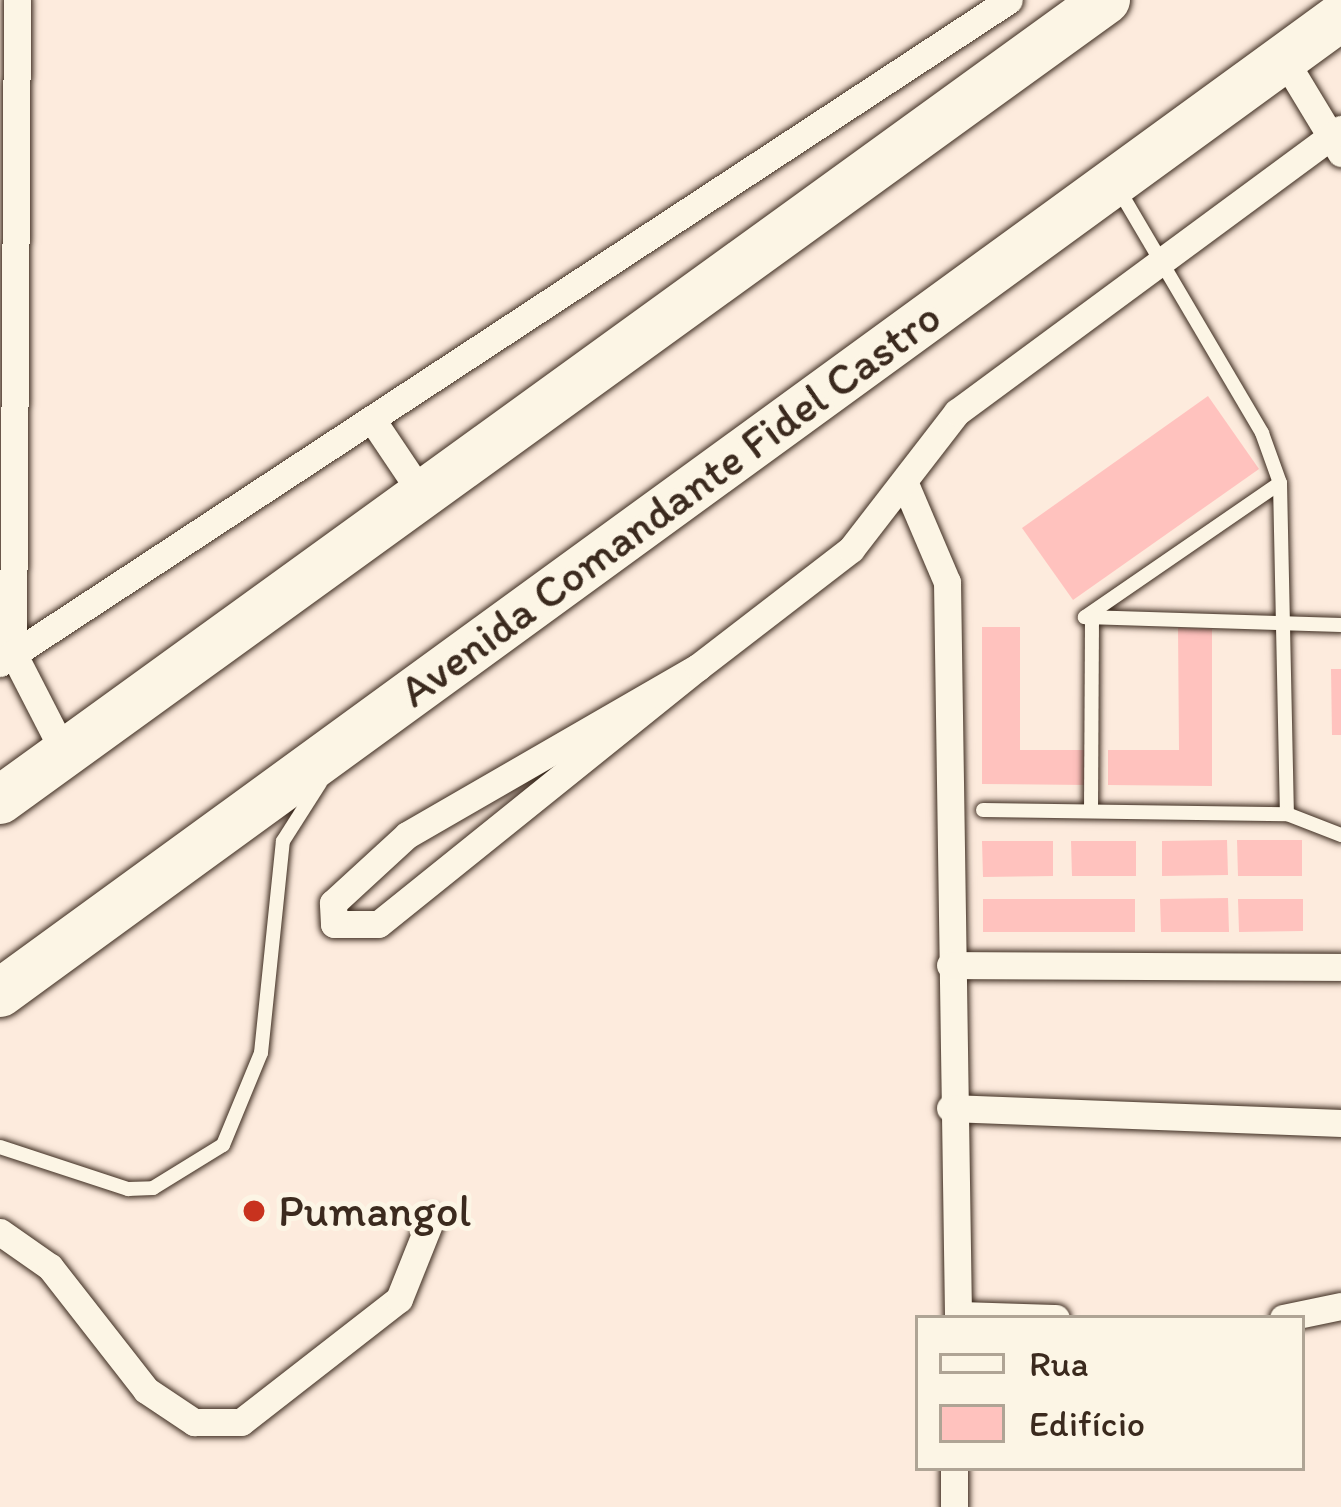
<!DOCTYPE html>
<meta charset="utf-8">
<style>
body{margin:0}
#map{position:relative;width:1341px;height:1507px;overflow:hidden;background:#fdebdd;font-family:Itim,sans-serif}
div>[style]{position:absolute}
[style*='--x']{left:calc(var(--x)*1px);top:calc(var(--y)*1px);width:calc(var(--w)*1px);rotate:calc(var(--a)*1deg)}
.building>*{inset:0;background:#ffc2be}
.roads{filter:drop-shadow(0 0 3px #3b2a1e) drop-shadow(0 0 3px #3b2a1e)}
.service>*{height:14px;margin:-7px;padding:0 7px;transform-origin:7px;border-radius:7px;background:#fcf5e5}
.minor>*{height:27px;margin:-13.5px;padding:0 13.5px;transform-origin:13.5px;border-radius:13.5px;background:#fcf5e5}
.motorway>*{height:48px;margin:-24px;padding:0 24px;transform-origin:24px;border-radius:24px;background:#fcf5e5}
.dots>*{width:33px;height:33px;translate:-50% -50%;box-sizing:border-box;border:6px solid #fcf5e5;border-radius:50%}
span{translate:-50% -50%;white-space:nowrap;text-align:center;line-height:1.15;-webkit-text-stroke:10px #fcf5e5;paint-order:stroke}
.street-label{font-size:45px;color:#3b2a1e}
.poi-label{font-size:45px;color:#3b2a1e}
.left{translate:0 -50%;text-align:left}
.legend{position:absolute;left:915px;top:1315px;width:390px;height:156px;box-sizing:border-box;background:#fcf5e5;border:3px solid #afa495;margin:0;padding:15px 21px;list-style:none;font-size:36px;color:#3b2a1e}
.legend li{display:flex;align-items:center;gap:24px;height:60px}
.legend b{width:60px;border:3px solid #afa495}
</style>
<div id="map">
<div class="building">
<i style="clip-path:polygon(1208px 396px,1259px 469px,1073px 600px,1022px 528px)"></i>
<i style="clip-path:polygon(982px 627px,1020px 627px,1020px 750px,1087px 750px,1087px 785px,982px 784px)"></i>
<i style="clip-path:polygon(1178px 628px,1212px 629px,1212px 786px,1108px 785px,1108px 750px,1179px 750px)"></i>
<i style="clip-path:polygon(1331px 669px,1341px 669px,1341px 735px,1332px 735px)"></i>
<i style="clip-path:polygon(1227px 840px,1228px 875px,1162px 876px,1162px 841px)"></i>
<i style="clip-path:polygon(1237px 840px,1302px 840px,1302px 876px,1238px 876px)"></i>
<i style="clip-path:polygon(982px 841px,1053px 841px,1053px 876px,983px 877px)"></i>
<i style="clip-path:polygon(1071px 841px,1136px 841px,1136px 876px,1072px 876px)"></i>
<i style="clip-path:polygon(1228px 898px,1229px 932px,1161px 932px,1160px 899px)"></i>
<i style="clip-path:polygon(983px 899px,1135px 899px,1135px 932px,983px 932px)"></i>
<i style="clip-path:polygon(1238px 899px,1303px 899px,1303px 931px,1239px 932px)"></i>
</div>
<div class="roads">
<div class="service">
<i style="--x:1119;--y:190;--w:282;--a:59.5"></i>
<i style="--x:1262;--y:433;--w:53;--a:70.2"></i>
<i style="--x:1280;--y:483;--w:331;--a:88.8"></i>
<i style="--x:1280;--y:483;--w:237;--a:145.5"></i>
<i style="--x:1085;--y:617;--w:256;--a:1.8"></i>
<i style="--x:983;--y:810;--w:304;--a:0.8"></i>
<i style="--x:1287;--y:814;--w:58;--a:21.3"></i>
<i style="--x:1091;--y:811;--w:193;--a:-89.7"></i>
<i style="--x:0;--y:1147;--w:135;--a:18.2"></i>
<i style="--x:128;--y:1189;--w:25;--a:-2"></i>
<i style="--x:153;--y:1188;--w:82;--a:-31.6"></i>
<i style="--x:223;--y:1145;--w:100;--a:-67.6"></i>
<i style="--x:261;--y:1053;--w:213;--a:-84.1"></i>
<i style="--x:283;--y:841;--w:69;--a:-57.5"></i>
</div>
<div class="minor">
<i style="--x:17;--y:0;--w:653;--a:90.35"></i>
<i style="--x:13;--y:653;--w:116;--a:62.8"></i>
<i style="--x:1284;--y:59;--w:110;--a:58.8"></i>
<i style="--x:375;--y:424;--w:88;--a:56.1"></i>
<i style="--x:906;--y:486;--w:104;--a:66.9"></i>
<i style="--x:947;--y:582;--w:736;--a:89.14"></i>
<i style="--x:0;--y:663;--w:1207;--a:-33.31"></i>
<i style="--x:698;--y:667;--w:410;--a:141.2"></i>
<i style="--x:378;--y:924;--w:44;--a:180"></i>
<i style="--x:334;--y:924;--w:21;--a:-93"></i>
<i style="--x:333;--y:903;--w:100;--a:-42.6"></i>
<i style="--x:407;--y:835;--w:336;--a:-30"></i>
<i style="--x:698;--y:667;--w:193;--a:-37.6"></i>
<i style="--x:851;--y:549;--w:173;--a:-52.3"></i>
<i style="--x:957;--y:412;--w:477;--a:-36.4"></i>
<i style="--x:950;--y:965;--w:391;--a:0.3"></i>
<i style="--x:950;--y:1108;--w:391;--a:2.2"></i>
<i style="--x:0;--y:1232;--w:61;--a:35"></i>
<i style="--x:50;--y:1267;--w:156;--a:52"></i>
<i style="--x:146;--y:1390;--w:58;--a:33.7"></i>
<i style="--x:194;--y:1422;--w:47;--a:0"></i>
<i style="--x:241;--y:1422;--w:200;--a:-37.9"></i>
<i style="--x:399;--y:1299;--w:86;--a:-68.2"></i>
<i style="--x:958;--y:1315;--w:98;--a:1.8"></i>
<i style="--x:1283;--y:1318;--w:59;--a:-11.7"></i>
<i style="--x:954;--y:1507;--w:39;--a:-90"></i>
</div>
<div class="motorway">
<i style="--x:0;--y:800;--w:1365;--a:-35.88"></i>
<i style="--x:0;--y:993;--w:1659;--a:-36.05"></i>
</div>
</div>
<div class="dots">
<i style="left:254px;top:1211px;background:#c8321e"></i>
</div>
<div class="street-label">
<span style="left:670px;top:504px;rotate:-36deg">Avenida Comandante Fidel Castro</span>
</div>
<div class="poi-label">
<span class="left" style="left:278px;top:1211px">Pumangol</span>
</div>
<ul class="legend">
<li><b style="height:15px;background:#fcf5e5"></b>Rua</li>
<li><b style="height:33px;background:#ffc2be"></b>Edifício</li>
</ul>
</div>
